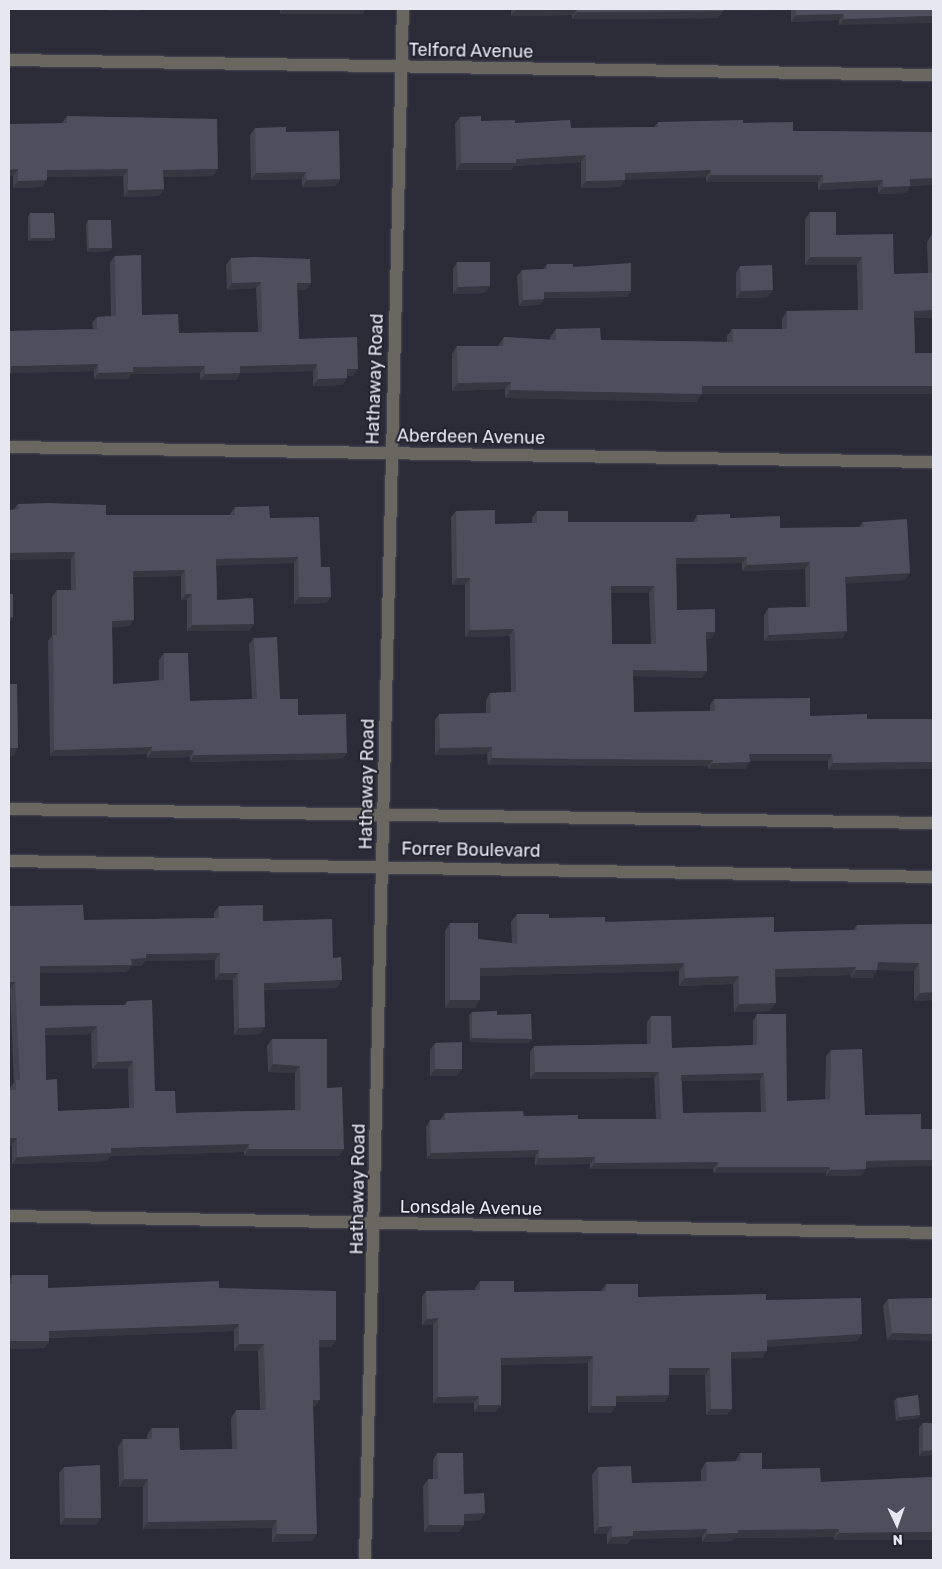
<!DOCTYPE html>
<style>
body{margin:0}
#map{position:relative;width:942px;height:1569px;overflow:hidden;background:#2c2c39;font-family:Rubik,sans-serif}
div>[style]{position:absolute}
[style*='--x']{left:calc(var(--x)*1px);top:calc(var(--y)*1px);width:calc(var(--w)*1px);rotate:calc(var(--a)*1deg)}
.roads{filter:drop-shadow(0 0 1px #4a4a56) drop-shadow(0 0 1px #4a4a56)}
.minor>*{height:12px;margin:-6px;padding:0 6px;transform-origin:6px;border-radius:6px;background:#6a6660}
.wall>*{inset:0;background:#434350}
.shaded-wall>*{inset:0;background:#373741}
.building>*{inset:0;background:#4e4e5d}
span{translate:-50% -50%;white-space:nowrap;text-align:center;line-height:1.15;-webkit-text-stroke:4px #22222f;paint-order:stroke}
.street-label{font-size:18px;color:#e7e7f1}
.frame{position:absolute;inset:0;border:10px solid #e7e7f1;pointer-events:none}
.north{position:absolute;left:872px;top:1499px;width:50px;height:50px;-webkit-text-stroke:4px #22222f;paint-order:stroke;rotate:177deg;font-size:14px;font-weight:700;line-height:20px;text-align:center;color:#e7e7f1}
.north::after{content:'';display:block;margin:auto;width:18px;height:22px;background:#e7e7f1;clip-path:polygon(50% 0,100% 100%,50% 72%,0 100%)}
</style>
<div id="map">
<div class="roads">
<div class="minor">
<i style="--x:9;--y:60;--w:924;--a:0.93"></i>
<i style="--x:9;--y:447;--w:924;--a:0.93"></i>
<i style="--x:9;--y:809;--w:924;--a:0.87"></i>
<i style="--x:9;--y:861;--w:924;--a:0.99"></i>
<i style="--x:9;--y:1216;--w:924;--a:1.05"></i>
<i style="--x:365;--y:1560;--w:1551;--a:-88.6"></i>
</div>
</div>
<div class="wall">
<i style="clip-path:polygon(280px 9px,366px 9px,362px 14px,280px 14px)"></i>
<i style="clip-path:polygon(511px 9px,933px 9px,839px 25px,839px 20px,791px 22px,791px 10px,723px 11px,718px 18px,572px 19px,572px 15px,511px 16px)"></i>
<i style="clip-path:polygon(67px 116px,213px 176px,163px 177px,164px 189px,159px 196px,124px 197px,123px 176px,47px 177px,42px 187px,13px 188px,13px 176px,9px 176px,62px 123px)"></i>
<i style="clip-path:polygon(460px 117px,481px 121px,515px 123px,571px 128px,654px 127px,658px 122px,743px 123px,793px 131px,933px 132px,933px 185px,910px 186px,906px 193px,878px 194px,878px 187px,818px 190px,818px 182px,706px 182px,706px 177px,625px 179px,620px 187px,581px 188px,581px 162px,514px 166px,511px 170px,456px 170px,455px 124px)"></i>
<i style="clip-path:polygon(255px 128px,286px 132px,340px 179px,335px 186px,302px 187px,302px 179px,251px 180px,250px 135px)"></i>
<i style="clip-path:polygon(810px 212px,836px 235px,894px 274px,928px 273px,927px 242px,932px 234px,933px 234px,933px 318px,914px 318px,915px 353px,933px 353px,933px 394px,702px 394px,696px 402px,505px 398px,505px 389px,452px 391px,452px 354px,457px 346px,498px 346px,504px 337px,550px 340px,550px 337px,556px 329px,601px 340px,727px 342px,727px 336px,732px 329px,782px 329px,782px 319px,787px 311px,858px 310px,857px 265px,805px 265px,805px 220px)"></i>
<i style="clip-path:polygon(30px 213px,55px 238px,52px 241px,28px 241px,28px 217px)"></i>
<i style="clip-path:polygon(88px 220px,110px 251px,87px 252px,86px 224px)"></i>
<i style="clip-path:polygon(115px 256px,142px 315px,179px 333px,258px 332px,256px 288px,227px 290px,226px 265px,231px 258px,306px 290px,297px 290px,299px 339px,353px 376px,347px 376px,347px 378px,342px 385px,313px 386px,313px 371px,240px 373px,236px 380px,200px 380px,200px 373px,131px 374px,128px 379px,94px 379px,94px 371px,11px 373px,10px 331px,93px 329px,92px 323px,97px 317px,111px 316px,110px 262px)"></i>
<i style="clip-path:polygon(457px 262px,485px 293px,453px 294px,453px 269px)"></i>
<i style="clip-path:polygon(547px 264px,573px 267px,631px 291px,627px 297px,544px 298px,540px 305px,519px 306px,517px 276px,522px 270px,543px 269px)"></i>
<i style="clip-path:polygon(740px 266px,768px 297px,736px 298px,736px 273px)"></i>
<i style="clip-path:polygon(18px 504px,106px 515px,230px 515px,230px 514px,235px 507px,270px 518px,321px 567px,331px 597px,326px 603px,294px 604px,294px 563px,216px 565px,217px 600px,254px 624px,249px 631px,187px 631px,187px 600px,181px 600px,181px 576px,133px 577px,130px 626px,112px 627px,113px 684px,159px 681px,159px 660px,164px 653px,190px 701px,252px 699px,249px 644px,254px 638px,280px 699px,298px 715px,342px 759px,190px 762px,190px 757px,147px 758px,147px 754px,50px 756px,48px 641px,52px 636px,52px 597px,57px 590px,71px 590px,71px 559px,14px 509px)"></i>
<i style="clip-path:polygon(evenodd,456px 511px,495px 524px,532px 523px,532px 518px,537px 511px,568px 522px,693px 522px,697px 515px,730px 518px,780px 528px,859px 527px,863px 522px,910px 573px,905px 580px,846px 583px,847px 631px,842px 638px,764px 641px,764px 615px,768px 608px,806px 607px,805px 569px,742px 571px,742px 563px,676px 564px,677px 610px,715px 632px,711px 639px,706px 639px,707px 671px,702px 678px,633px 676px,634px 712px,710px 711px,710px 705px,714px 699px,810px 716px,867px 719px,828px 770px,828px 761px,750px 761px,745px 769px,708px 769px,708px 766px,488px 765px,487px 754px,435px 755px,435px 720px,439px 714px,486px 713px,486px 700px,490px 693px,511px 692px,510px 638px,509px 636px,465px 637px,465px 585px,452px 585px,451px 517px,456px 511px,611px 593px,649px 593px,651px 644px,612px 644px,611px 593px)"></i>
<i style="clip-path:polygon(evenodd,9px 906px,84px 920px,214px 918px,214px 913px,219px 906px,263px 921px,333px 958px,337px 988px,264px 990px,260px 1034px,234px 1035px,233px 980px,215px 980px,215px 960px,145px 961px,141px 966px,131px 966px,126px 972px,40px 973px,40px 1006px,124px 1005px,127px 1001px,155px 1091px,176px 1113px,295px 1110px,295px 1073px,268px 1072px,267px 1046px,272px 1039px,327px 1088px,344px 1149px,339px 1156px,244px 1156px,244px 1152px,172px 1154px,110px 1156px,106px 1161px,12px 1164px,12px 1145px,9px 1146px,9px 1090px,10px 1090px,10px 1088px,14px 1082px,10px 989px,9px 906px,91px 1034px,92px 1069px,128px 1069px,129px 1108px,58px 1111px,46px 1080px,45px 1035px,91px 1034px)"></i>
<i style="clip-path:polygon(517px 914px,549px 918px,774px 932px,853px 930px,857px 925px,933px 924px,933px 1000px,914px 1001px,914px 971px,877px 970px,872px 978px,851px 978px,851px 975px,775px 977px,770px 1011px,734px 1012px,733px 984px,679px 986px,679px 971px,480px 976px,475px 1008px,445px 1008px,445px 931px,450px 923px,478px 939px,512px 943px,511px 922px)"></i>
<i style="clip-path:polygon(472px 1012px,497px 1015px,529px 1043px,470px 1042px,469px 1015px)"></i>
<i style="clip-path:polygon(evenodd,757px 1014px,787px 1101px,825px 1100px,826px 1056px,831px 1050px,866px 1168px,866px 1169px,861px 1176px,826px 1176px,826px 1173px,714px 1173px,713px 1169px,590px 1169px,590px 1164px,535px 1165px,535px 1157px,427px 1159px,426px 1127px,430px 1120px,440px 1120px,445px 1113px,524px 1116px,578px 1119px,656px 1119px,654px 1078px,530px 1079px,530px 1052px,534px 1046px,647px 1044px,647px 1022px,651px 1016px,672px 1048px,753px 1045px,753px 1021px,757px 1014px,760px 1080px,761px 1112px,683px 1113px,682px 1081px,760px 1080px)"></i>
<i style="clip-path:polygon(435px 1043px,462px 1069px,457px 1076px,430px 1076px,430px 1050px)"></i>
<i style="clip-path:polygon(12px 1275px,48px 1288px,219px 1288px,336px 1340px,331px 1347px,319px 1347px,315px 1407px,313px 1407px,312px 1541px,272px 1542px,272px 1528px,143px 1529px,143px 1487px,119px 1487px,118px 1447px,123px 1439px,147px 1439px,147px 1435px,152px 1428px,180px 1450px,232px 1449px,231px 1418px,236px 1410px,260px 1410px,258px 1351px,234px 1351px,234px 1331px,49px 1338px,49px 1341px,44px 1348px,9px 1349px,9px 1280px)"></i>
<i style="clip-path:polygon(480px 1281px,514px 1292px,601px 1291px,606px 1284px,638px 1297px,766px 1300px,862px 1334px,857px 1341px,767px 1346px,762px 1358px,731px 1358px,727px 1415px,706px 1415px,705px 1375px,669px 1375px,669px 1395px,665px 1402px,616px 1402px,616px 1406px,611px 1413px,588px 1413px,588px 1363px,501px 1365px,496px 1412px,474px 1412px,474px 1403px,433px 1403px,433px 1325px,422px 1325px,422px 1297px,426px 1291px,475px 1290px,475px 1288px)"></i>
<i style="clip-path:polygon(933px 1298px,887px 1340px,883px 1306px,888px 1299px)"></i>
<i style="clip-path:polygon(897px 1398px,918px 1418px,896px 1421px,894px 1401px)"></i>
<i style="clip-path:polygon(923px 1423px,933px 1455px,919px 1456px,919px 1428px)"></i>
<i style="clip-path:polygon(437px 1453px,464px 1494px,485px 1513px,480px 1520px,464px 1521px,464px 1525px,459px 1532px,424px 1532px,423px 1486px,428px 1479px,433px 1479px,433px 1460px)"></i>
<i style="clip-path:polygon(740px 1453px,762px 1469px,821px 1482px,933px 1477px,834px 1540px,834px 1537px,735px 1538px,733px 1541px,702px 1542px,702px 1537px,631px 1539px,627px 1544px,607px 1544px,607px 1534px,594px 1534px,592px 1475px,598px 1467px,632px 1483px,701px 1482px,701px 1470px,706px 1462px,735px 1462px)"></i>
<i style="clip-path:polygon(64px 1467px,96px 1525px,60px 1525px,59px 1473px)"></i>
</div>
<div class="shaded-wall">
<i style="clip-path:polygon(109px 9px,141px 9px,140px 11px,107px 11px)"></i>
<i style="clip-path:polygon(283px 9px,366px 9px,362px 14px,280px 14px)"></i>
<i style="clip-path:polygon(577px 9px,572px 15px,511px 16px,516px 10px)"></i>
<i style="clip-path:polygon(720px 9px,792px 9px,791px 10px,718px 11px)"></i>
<i style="clip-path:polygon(723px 11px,718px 18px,572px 19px,577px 12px)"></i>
<i style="clip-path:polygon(844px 14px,839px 20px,791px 22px,796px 15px)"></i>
<i style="clip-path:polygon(933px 16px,933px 23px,839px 25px,844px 19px)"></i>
<i style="clip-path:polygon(586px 155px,581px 162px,514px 166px,511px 170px,456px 170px,461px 163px,516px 159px)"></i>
<i style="clip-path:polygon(18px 169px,13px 176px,9px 176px,9px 170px)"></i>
<i style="clip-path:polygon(128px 169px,123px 176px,42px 177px,47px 170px)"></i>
<i style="clip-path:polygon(218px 169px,213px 176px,158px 177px,163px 170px)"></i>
<i style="clip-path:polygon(711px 170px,706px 177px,620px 180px,625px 173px)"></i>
<i style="clip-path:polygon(306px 172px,302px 179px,251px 180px,256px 173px)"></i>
<i style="clip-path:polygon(711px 175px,823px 175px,818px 182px,706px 182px)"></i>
<i style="clip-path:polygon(933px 178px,933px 185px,905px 186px,910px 179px)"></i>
<i style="clip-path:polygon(340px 179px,335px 186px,302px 187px,307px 180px)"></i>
<i style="clip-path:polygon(47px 180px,42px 187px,13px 188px,18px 181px)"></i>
<i style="clip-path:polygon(625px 180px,620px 187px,581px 188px,586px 181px)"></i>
<i style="clip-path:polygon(883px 180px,878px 187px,818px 190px,823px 183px)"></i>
<i style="clip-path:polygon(910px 186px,906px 193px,878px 194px,883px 187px)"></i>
<i style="clip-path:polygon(164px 189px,159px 196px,124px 197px,128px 190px)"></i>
<i style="clip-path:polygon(31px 238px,55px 238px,52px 241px,28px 241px)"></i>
<i style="clip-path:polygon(89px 248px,112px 248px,110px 251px,87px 252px)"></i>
<i style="clip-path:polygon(810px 257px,862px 257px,857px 265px,805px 265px)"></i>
<i style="clip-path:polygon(261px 282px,256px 288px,227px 290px,232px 283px)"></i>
<i style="clip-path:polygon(297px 283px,311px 283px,306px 290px,293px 290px)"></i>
<i style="clip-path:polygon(490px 286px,485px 293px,453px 294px,458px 287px)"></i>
<i style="clip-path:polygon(773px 290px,768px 297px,736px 298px,741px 291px)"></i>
<i style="clip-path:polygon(631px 291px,627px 297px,540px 298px,544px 292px)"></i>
<i style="clip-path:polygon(544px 299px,540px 305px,519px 306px,523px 300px)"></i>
<i style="clip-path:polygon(933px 310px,933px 318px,909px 318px,914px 311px)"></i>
<i style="clip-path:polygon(98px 364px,94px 371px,11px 373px,9px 376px,9px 373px,11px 366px)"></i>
<i style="clip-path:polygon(317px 364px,313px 371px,235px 373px,240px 366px)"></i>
<i style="clip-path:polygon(205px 366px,200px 373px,131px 374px,128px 379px,94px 379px,98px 373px,133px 367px)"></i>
<i style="clip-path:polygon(347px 369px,358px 369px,353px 376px,342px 376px)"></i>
<i style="clip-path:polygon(240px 373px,236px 380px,200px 380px,205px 374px)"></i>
<i style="clip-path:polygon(347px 378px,342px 385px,313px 386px,318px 379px)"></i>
<i style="clip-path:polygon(511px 382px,505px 389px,452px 391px,458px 383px)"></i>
<i style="clip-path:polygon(702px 386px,933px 386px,933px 394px,696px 394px)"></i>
<i style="clip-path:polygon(510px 390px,702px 394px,696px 402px,505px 398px)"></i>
<i style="clip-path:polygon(75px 552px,71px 559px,9px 560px,9px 553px)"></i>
<i style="clip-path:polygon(298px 557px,294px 563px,211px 566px,216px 559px)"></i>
<i style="clip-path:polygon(747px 557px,742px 563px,671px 564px,676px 558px)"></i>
<i style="clip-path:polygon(810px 562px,805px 569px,742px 571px,747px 565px)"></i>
<i style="clip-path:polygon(185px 570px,181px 576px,129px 577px,133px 571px)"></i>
<i style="clip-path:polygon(910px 573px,905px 580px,841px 584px,845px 577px)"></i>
<i style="clip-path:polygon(457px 578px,470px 578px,465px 585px,452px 585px)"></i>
<i style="clip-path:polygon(611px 586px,654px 586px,649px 593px,606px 593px)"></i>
<i style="clip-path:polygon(186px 594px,192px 594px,187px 600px,181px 600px)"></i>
<i style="clip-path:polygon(299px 597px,331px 597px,326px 603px,294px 604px)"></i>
<i style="clip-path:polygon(13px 617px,11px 621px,9px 621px,9px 618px)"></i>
<i style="clip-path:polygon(134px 620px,130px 626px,108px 627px,112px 621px)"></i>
<i style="clip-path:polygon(254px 624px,249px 631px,187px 631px,192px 625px)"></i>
<i style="clip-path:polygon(514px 629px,509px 636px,465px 637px,470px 630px)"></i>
<i style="clip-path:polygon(847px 631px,842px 638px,764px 641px,769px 635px)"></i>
<i style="clip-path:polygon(706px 632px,715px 632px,711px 639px,702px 639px)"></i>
<i style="clip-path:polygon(633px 670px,707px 671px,702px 678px,629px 676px)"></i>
<i style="clip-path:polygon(152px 747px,147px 754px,50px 756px,54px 750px)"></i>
<i style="clip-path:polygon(492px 747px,487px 754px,435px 755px,440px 748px)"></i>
<i style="clip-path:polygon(9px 748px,18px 748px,13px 756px,9px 756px)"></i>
<i style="clip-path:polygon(194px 750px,190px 757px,147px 758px,152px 751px)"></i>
<i style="clip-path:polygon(347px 753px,342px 759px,190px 762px,194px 755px)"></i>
<i style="clip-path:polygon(749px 754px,832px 754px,828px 761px,745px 761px)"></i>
<i style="clip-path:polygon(492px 758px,713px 760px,708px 766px,488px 765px)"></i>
<i style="clip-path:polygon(750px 762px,745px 769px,708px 769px,713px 763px)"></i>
<i style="clip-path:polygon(933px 762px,933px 769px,828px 770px,833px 763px)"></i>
<i style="clip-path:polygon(220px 953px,215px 960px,145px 961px,141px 966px,131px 966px,126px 972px,35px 973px,40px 966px,131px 959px,146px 954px)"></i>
<i style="clip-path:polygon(878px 962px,919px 963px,914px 971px,872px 970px)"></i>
<i style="clip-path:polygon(684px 963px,679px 971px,475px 976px,480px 968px)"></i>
<i style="clip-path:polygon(856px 967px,851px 975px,769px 977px,775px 969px)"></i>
<i style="clip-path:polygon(856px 970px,877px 970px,872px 978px,851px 978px)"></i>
<i style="clip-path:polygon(220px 973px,238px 973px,233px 980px,215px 980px)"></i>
<i style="clip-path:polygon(739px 976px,733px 984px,679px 986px,685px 978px)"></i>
<i style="clip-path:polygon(342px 980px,337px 988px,259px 990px,264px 983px)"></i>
<i style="clip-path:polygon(9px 982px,15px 982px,10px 989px,9px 989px)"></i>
<i style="clip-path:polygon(933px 992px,933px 1000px,914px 1001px,920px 993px)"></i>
<i style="clip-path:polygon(450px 1000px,480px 1000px,475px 1008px,445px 1008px)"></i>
<i style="clip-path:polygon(776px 1003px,770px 1011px,734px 1012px,739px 1004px)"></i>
<i style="clip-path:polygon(97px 1026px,91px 1034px,39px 1035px,45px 1028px)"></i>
<i style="clip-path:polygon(265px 1027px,260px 1034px,234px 1035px,239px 1028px)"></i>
<i style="clip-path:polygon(472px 1038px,532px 1039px,529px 1043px,470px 1042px)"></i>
<i style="clip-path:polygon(133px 1061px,128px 1069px,92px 1069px,98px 1062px)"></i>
<i style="clip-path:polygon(273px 1064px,300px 1066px,295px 1073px,268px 1072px)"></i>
<i style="clip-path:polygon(435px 1069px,462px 1069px,457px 1076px,430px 1076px)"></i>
<i style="clip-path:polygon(535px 1072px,659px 1072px,654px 1078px,530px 1079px)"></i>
<i style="clip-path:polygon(764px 1073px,760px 1080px,677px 1081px,681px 1075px)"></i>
<i style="clip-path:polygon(9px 1138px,17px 1138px,12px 1145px,9px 1146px)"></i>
<i style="clip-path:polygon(249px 1144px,244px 1152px,110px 1156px,106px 1161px,12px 1164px,17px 1157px,111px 1148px)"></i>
<i style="clip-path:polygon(249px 1149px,344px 1149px,339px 1156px,244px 1156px)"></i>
<i style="clip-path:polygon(539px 1150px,535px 1157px,427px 1159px,431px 1153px)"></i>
<i style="clip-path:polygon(595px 1157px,590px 1164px,535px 1165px,539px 1158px)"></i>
<i style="clip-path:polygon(933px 1160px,933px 1166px,861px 1168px,866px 1161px)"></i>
<i style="clip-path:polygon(718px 1162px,713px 1169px,590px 1169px,595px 1163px)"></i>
<i style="clip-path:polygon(718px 1167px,830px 1167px,826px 1173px,714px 1173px)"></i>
<i style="clip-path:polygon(866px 1169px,861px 1176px,826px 1176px,830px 1170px)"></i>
<i style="clip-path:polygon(438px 1318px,433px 1325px,422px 1325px,427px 1319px)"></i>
<i style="clip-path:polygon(239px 1324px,234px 1331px,44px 1338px,49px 1331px)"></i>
<i style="clip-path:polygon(892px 1333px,933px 1334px,933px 1341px,887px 1340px)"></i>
<i style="clip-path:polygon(862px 1334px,857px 1341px,762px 1347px,767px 1340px)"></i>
<i style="clip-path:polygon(319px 1340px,336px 1340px,331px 1347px,313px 1347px)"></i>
<i style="clip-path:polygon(9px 1341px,49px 1341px,44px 1348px,9px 1349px)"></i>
<i style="clip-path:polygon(239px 1344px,264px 1344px,258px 1351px,234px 1351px)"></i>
<i style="clip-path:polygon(767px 1351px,762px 1358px,727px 1359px,731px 1352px)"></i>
<i style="clip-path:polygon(593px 1356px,588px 1363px,497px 1365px,501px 1358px)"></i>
<i style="clip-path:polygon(669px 1368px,710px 1368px,705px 1375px,665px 1375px)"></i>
<i style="clip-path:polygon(669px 1395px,665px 1402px,611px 1402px,616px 1396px)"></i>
<i style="clip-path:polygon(479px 1396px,474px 1403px,433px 1403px,438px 1397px)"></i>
<i style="clip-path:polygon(313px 1400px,320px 1400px,315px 1407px,308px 1407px)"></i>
<i style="clip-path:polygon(479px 1405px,501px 1405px,496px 1412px,474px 1412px)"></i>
<i style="clip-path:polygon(592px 1406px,616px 1406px,611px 1413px,588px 1413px)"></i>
<i style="clip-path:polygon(711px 1409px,732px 1409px,727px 1415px,706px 1415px)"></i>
<i style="clip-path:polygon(920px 1415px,918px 1418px,896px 1421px,899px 1417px)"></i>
<i style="clip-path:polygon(933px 1450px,933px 1455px,919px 1456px,923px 1451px)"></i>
<i style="clip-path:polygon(124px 1479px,148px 1479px,143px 1487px,119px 1487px)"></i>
<i style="clip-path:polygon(485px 1513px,480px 1520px,459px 1521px,464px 1514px)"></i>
<i style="clip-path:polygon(65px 1518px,101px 1518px,96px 1525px,60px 1525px)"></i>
<i style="clip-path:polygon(277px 1520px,272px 1528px,143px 1529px,148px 1522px)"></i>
<i style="clip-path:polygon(429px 1525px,464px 1525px,459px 1532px,424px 1532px)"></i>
<i style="clip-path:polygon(612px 1526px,607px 1534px,594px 1534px,599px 1527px)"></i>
<i style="clip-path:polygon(707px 1529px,702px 1537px,631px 1539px,627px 1544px,607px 1544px,612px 1537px,633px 1531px)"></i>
<i style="clip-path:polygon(839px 1529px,834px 1537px,735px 1538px,733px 1541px,702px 1542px,707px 1534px,738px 1530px)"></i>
<i style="clip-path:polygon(933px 1532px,933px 1540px,834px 1540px,839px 1533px)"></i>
<i style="clip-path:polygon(277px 1534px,317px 1534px,312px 1541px,272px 1542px)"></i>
</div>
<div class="building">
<i style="clip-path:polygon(516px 9px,561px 9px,516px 10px)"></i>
<i style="clip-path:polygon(577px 9px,723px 9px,723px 11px,577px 12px)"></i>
<i style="clip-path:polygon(796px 9px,933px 9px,933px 16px,844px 19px,844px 14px,796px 15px)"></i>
<i style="clip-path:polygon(67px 116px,217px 119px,218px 169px,163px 170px,164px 189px,128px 190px,128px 169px,47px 170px,47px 180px,18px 181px,18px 169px,9px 170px,9px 124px,67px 123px)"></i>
<i style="clip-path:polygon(481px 116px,481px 121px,515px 120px,515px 123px,570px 120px,571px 128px,658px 127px,658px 122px,743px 120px,743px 123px,793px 122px,793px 131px,933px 132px,933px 178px,910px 179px,910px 186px,883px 187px,883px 180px,823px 183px,823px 175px,711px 175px,711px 170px,625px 173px,625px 180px,586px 181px,586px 155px,516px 159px,516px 163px,461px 163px,460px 117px)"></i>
<i style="clip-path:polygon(286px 127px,286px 132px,339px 131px,340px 179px,307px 180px,306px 172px,256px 173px,255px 128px)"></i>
<i style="clip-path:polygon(810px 212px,836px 212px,836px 235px,893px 234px,894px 274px,933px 273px,933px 310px,914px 311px,915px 353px,933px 353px,933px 386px,702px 386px,702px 394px,510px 390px,511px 382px,458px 383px,457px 346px,503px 346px,504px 337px,556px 340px,556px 329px,600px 328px,601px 340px,733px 342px,732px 329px,787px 329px,787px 311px,863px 310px,862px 257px,810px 257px)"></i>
<i style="clip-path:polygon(30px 213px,54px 213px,55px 238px,31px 238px)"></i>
<i style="clip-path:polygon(88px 220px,111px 220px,112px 248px,89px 248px)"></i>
<i style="clip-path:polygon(932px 234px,933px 234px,933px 263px)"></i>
<i style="clip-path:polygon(141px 255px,142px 315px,178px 314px,179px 333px,262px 332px,261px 282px,232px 283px,231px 258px,255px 257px,310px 259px,311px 283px,297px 283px,299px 339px,357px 337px,358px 369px,347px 369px,347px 378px,318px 379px,317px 364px,240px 366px,240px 373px,205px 374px,205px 366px,133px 367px,133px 372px,98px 373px,98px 364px,11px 366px,11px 373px,9px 373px,9px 320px,10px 319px,10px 331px,97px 329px,97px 317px,116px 316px,115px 256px)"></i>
<i style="clip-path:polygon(457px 262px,490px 262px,490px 286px,458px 287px)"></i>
<i style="clip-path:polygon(631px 263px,631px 291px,544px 292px,544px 299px,523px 300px,522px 270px,547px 269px,547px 264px,573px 264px,573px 267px)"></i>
<i style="clip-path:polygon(772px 265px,773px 290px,741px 291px,740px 266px)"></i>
<i style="clip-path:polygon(49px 503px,106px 505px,106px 515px,235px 515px,235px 507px,269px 506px,270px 518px,319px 517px,321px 567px,330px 567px,331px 597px,299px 597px,298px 557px,216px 559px,217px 600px,253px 598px,254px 624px,192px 625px,192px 594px,186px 594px,185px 570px,133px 571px,134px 620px,112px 621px,113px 684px,164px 680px,164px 653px,188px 653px,190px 701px,257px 699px,254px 638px,277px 637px,280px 699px,298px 699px,298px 715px,346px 714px,347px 753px,194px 755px,194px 750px,152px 751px,152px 747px,54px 750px,53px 635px,57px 635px,57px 590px,76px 590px,75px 552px,9px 553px,9px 510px,19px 509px,18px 504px)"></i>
<i style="clip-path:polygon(evenodd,495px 510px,495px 524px,537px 523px,537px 511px,568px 511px,568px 522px,698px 522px,697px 515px,730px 514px,730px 518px,780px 516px,780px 528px,864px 527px,863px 522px,907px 519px,910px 573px,845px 577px,847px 631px,769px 635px,768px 608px,810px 607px,810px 562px,747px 565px,747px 557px,676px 558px,677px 610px,715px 609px,715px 632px,706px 632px,707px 671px,633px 670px,634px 712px,715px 711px,714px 699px,810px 698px,810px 716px,867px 714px,867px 719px,933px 719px,933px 762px,833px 763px,832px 754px,749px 754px,750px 762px,713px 763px,713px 760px,492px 758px,492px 747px,440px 748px,439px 714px,491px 713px,490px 693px,516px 692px,515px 632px,514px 629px,470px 630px,470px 578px,457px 578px,456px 511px,495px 510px,611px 586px,654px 586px,656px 644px,612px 644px,611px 586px)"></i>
<i style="clip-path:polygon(9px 594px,13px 594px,13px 617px,9px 618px)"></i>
<i style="clip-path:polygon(9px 684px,17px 684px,18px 748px,9px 748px)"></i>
<i style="clip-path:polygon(evenodd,83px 905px,84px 920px,219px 918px,219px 906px,263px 905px,263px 921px,332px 919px,333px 958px,341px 957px,342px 980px,264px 983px,265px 1027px,239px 1028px,238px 973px,220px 973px,220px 953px,146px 954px,146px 958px,131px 959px,132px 965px,40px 966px,40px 1006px,127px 1005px,127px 1001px,152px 1000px,155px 1091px,175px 1091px,176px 1113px,301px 1110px,300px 1066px,273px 1064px,272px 1039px,327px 1039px,327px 1088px,342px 1087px,344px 1149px,249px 1149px,249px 1144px,177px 1146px,111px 1148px,111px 1153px,17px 1157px,17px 1138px,9px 1138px,9px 1090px,16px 1090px,16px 1080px,20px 1080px,15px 982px,9px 982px,9px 906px,83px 905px,97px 1026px,98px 1062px,133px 1061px,134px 1108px,58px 1111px,57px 1079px,46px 1080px,45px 1028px,97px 1026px)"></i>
<i style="clip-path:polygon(517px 914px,549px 914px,549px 918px,605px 917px,605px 922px,774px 917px,774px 932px,857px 930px,857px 925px,933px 924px,933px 992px,920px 993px,919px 963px,878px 962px,877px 970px,856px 970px,856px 967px,775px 969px,776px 1003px,739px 1004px,739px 976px,685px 978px,684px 963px,480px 968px,480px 1000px,450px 1000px,450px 923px,478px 923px,478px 939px,517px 944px)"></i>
<i style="clip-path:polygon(497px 1011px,497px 1015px,531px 1014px,532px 1039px,472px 1038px,472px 1012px)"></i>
<i style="clip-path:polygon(evenodd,757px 1014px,786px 1014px,787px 1101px,830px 1099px,831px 1050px,862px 1049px,865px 1115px,921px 1114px,921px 1129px,933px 1129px,933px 1160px,866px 1161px,866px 1169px,830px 1170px,830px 1167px,718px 1167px,718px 1162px,595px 1163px,595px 1157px,539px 1158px,539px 1150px,431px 1153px,430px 1120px,445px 1120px,445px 1113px,523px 1111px,524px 1116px,578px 1115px,578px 1119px,661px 1119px,659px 1072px,535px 1072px,534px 1046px,651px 1044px,651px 1016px,671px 1016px,672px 1048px,757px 1045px,757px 1014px,764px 1073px,766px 1112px,683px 1113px,681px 1075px,764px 1073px)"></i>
<i style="clip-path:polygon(462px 1042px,462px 1069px,435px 1069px,435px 1043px)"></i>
<i style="clip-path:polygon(12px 1275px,48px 1275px,48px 1288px,219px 1281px,219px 1288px,336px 1291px,336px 1340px,319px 1340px,320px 1400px,313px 1400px,317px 1534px,277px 1534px,277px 1520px,148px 1522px,148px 1479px,124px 1479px,123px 1439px,152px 1439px,152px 1428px,179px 1428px,180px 1450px,237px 1449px,236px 1410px,266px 1410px,264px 1344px,239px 1344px,239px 1324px,49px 1331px,49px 1341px,9px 1341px,9px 1284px,12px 1284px)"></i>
<i style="clip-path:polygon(480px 1281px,514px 1281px,514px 1292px,606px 1291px,606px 1284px,638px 1284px,638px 1297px,766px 1294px,766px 1300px,861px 1298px,862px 1334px,767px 1340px,767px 1351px,731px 1352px,732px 1409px,711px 1409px,710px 1368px,669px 1368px,669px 1395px,616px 1396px,616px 1406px,592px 1406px,593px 1356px,501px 1358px,501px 1405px,479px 1405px,479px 1396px,438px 1397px,438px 1318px,427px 1319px,426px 1291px,480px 1290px)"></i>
<i style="clip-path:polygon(933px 1298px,933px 1334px,892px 1333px,888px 1299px)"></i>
<i style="clip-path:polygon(918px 1395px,920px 1415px,899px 1417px,897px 1398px)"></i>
<i style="clip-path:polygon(923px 1423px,933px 1423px,933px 1450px,923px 1451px)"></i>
<i style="clip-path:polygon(437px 1453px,463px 1453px,464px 1494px,484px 1493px,485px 1513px,464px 1514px,464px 1525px,429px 1525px,428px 1479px,438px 1479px)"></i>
<i style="clip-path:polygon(740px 1453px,762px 1453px,762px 1469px,820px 1468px,821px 1482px,933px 1477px,933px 1532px,839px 1533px,839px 1529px,738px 1530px,738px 1533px,707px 1534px,707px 1529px,633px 1531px,633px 1536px,612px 1537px,612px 1526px,599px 1527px,598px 1467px,631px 1466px,632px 1483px,707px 1481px,706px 1462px,741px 1461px)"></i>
<i style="clip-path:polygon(100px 1465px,101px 1518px,65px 1518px,64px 1467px)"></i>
</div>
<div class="street-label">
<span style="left:471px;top:51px;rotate:1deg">Telford Avenue</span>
<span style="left:375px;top:379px;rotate:-88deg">Hathaway Road</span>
<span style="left:471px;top:437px;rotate:1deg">Aberdeen Avenue</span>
<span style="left:367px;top:784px;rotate:-89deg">Hathaway Road</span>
<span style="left:471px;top:850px;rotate:1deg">Forrer Boulevard</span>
<span style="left:358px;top:1189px;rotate:-89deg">Hathaway Road</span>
<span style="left:471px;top:1208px;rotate:1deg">Lonsdale Avenue</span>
</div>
<div class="frame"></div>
<div class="north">N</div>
</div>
